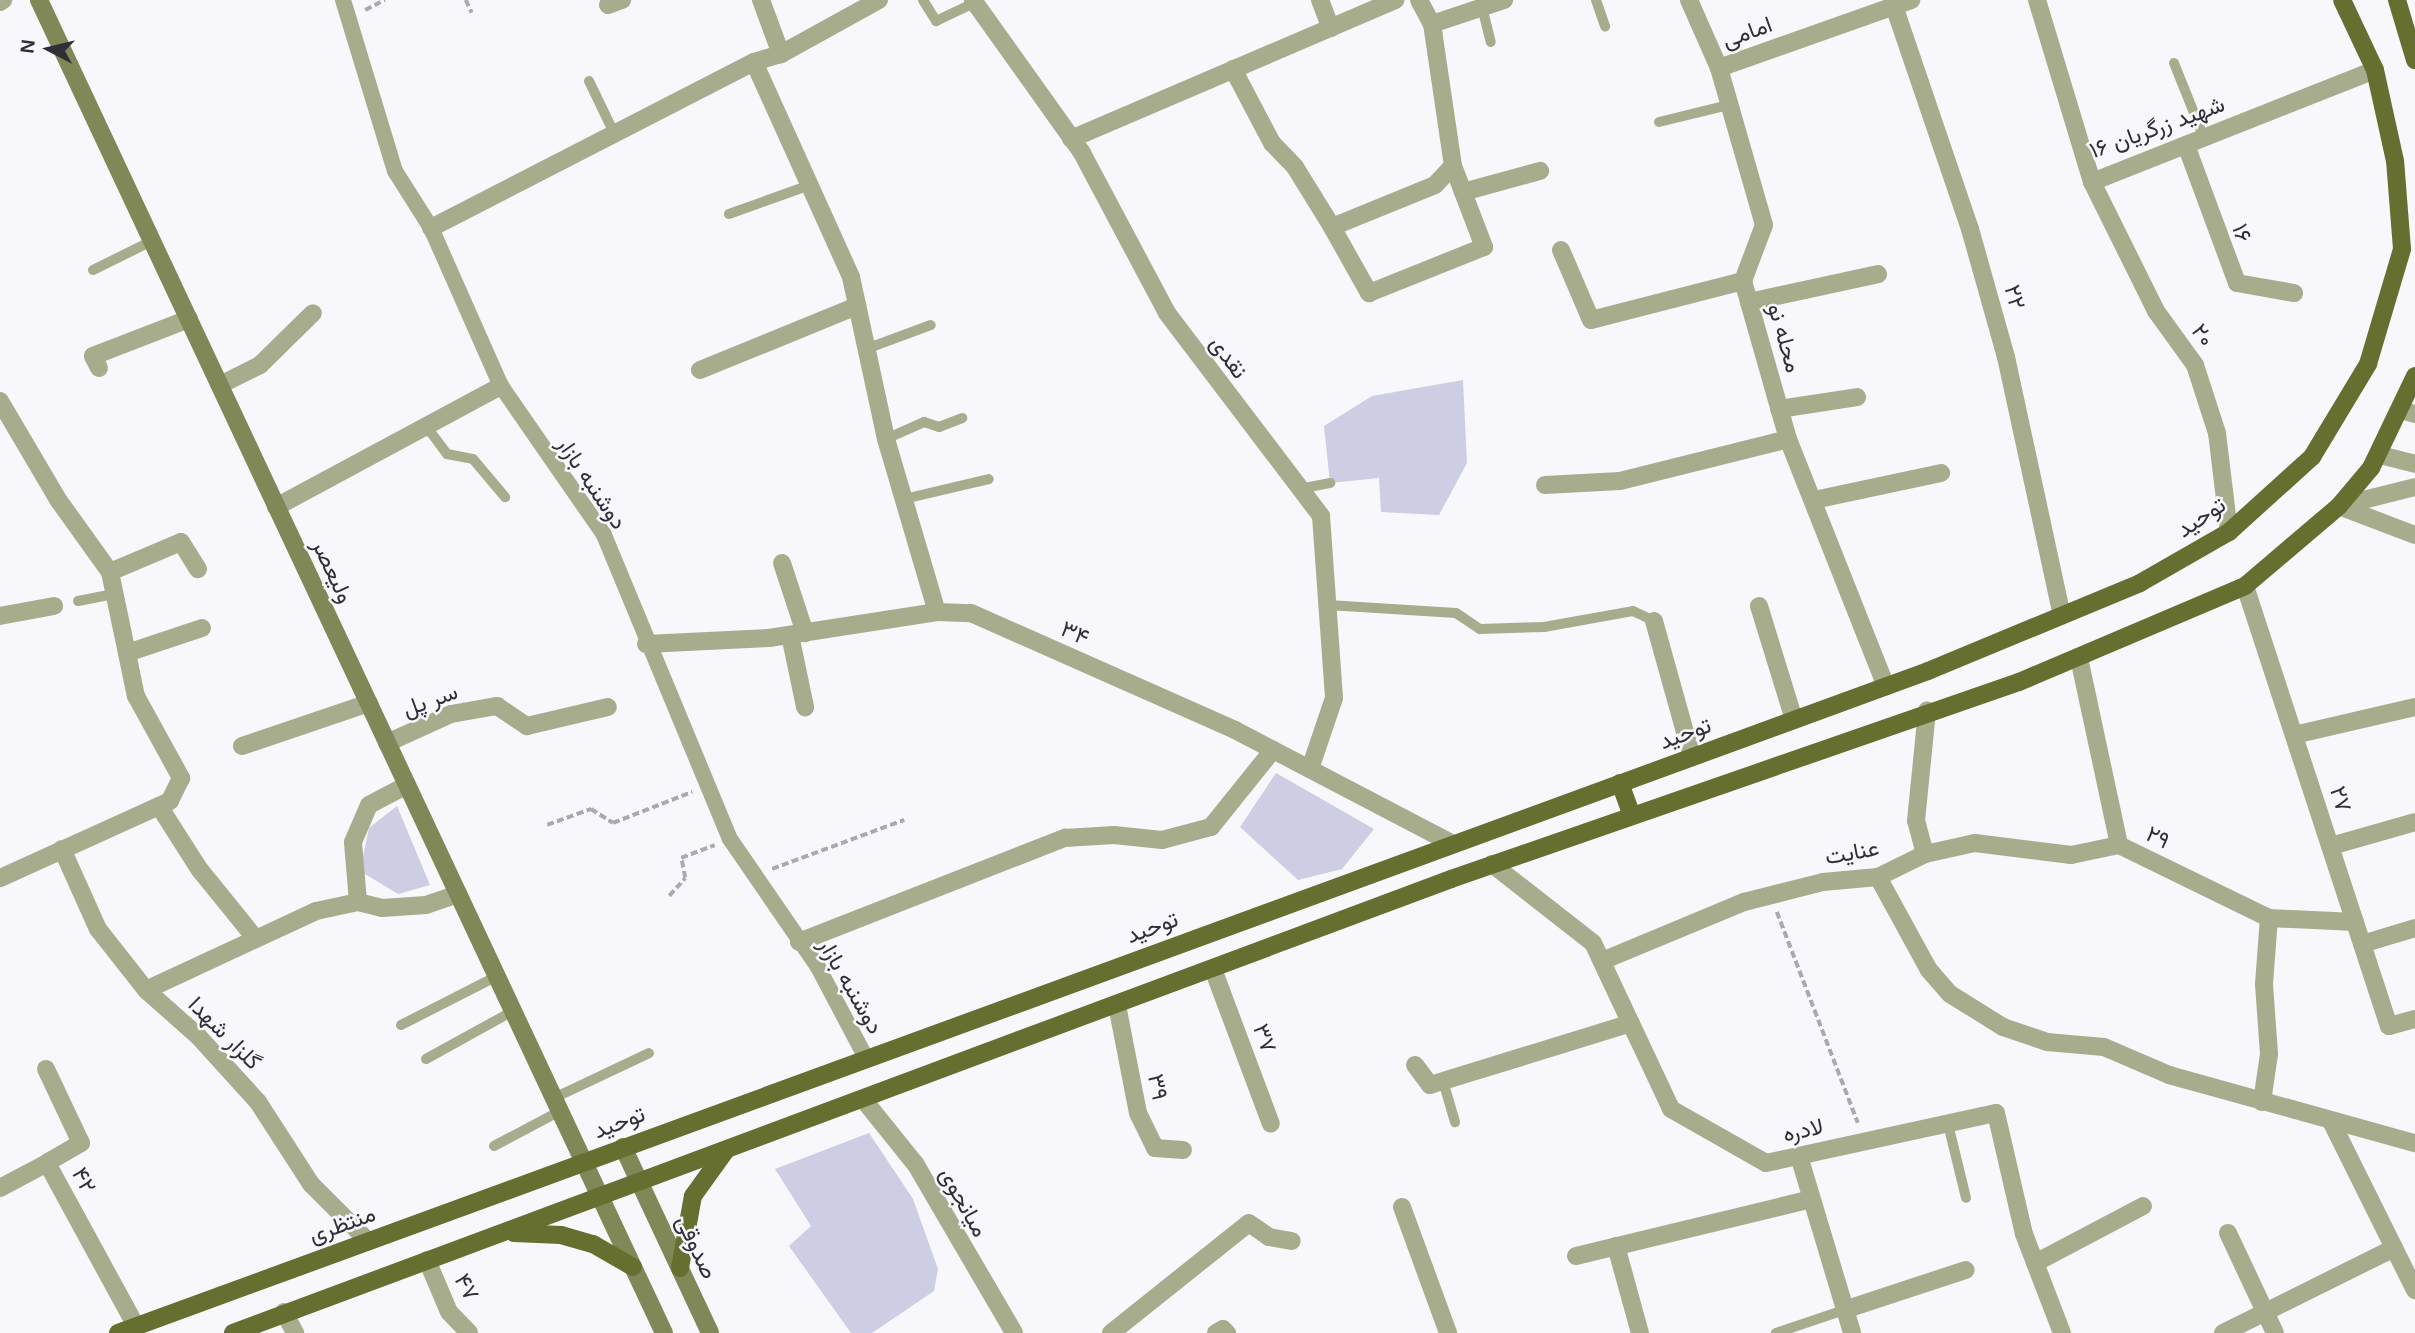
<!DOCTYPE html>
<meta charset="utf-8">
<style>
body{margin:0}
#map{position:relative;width:2415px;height:1333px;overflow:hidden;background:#f7f7fc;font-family:Arial,Vazirmatn,sans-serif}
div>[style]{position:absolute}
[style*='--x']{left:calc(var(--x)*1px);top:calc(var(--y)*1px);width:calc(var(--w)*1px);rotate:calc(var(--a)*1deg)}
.building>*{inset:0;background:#cdcde4}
.path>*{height:3.5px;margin-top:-1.75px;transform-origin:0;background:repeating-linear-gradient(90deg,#a9a9b0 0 7px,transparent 0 10.5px)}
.service>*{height:10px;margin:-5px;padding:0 5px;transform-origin:5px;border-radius:5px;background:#a7ad8c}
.pedestrian>*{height:16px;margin:-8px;padding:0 8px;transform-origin:8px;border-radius:8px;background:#a7ad8c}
.minor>*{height:18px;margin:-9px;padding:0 9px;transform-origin:9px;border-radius:9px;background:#a7ad8c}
.tertiary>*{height:18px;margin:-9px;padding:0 9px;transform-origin:9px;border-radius:9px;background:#a7ad8c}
.secondary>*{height:18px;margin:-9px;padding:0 9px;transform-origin:9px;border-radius:9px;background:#808858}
.primary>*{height:18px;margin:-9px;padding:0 9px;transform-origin:9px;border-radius:9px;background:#666e30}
span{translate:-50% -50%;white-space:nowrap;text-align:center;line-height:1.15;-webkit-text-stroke:5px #f7f7fc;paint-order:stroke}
.street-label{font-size:23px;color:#2f2f38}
.north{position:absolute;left:14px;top:14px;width:70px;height:70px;-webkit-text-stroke:5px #f7f7fc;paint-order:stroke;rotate:277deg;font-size:19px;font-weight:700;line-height:28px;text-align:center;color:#2f2f38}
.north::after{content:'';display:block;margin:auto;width:24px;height:32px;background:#2f2f38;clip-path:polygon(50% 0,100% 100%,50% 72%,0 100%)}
</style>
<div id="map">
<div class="building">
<i style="clip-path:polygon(1463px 380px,1467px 463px,1439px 515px,1381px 512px,1379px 478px,1330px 483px,1324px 426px,1372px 396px)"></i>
<i style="clip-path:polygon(1276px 773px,1374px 829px,1342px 869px,1298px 880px,1240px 827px)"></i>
<i style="clip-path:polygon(397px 806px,430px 885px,398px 894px,360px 871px,369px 828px)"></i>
<i style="clip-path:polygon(869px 1133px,913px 1199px,938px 1269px,934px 1291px,872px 1333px,851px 1333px,789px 1246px,811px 1226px,775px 1169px)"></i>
</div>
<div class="path">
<i style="--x:466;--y:0;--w:14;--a:65"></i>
<i style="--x:365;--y:10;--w:22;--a:-27"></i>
<i style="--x:547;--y:825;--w:47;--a:-20"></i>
<i style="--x:591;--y:809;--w:26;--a:32"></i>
<i style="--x:613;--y:823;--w:85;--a:-21.4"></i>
<i style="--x:772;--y:869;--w:141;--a:-20.4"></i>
<i style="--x:669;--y:896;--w:24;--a:-48"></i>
<i style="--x:685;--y:878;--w:20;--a:-101"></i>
<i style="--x:681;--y:858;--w:36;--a:-21"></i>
<i style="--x:1777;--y:912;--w:226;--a:69"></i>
</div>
<div class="service">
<i style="--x:923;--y:0;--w:25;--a:58"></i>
<i style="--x:936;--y:21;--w:42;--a:-25.3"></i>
<i style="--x:1596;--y:0;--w:28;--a:71"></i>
<i style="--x:1482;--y:7;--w:36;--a:76"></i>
<i style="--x:2174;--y:63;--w:81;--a:68.2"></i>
<i style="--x:589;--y:81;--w:58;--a:64.3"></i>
<i style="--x:1659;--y:122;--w:72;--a:-13.7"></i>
<i style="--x:729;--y:214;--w:86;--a:-19.7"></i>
<i style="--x:93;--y:270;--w:66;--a:-26.2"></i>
<i style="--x:866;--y:349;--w:69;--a:-20.3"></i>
<i style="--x:426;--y:426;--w:35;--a:53"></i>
<i style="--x:447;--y:454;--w:26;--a:11"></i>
<i style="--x:473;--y:459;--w:50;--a:49.9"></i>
<i style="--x:886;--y:439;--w:42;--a:-24.1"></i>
<i style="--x:924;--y:422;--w:16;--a:18"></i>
<i style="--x:939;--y:427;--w:25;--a:-21"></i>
<i style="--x:1299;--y:489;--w:32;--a:-11"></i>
<i style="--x:904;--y:499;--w:87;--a:-13.2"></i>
<i style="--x:78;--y:601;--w:38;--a:-11"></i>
<i style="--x:1328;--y:605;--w:128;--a:3.6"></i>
<i style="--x:1456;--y:613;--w:29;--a:34"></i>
<i style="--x:1480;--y:629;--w:64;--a:-1.8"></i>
<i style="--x:1544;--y:627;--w:90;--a:-10.2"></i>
<i style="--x:1633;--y:611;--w:23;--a:25"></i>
<i style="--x:401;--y:1025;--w:108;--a:-27"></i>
<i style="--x:426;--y:1059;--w:99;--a:-28.9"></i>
<i style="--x:1443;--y:1081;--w:43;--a:73.7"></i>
<i style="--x:554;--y:1098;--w:105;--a:-25.3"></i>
<i style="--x:1948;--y:1124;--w:76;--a:76.3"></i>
<i style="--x:494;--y:1146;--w:75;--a:-27.9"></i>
<i style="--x:1776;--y:1333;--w:72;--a:-18.7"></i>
</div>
<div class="pedestrian">
<i style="--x:343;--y:0;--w:179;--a:73.1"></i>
<i style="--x:395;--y:171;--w:67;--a:57.7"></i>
<i style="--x:431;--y:228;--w:173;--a:66.1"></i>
<i style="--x:501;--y:386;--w:181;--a:55.3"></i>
<i style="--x:604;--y:535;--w:329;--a:67.5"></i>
<i style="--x:730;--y:839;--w:155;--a:55.5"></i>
<i style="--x:818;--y:967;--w:101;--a:62.2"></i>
</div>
<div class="minor">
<i style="--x:761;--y:0;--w:58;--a:69.7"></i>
<i style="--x:973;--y:0;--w:188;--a:54.5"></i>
<i style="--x:1082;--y:153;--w:181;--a:62"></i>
<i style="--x:1167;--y:313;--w:255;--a:52.8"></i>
<i style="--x:1321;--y:516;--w:182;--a:85.9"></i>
<i style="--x:1334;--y:698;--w:75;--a:108.7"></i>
<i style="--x:1320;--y:0;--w:30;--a:69"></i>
<i style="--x:1419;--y:0;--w:27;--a:62"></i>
<i style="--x:1432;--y:24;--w:76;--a:-18.4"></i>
<i style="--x:1689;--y:0;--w:74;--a:66.2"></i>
<i style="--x:1719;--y:68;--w:163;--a:74"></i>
<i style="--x:1764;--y:225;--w:60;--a:110.6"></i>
<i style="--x:1743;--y:281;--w:164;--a:74.1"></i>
<i style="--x:1788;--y:439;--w:266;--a:68.4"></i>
<i style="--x:1892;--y:0;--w:242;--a:71.2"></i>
<i style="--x:1970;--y:229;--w:133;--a:74.3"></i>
<i style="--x:2006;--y:357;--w:264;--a:77.8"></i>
<i style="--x:2037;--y:0;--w:190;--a:73.2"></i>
<i style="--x:2092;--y:182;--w:304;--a:-21.6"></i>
<i style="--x:0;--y:2;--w:4;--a:-34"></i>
<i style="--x:608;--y:5;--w:15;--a:-20"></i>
<i style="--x:754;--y:62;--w:28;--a:-17"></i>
<i style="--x:781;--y:54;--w:112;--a:-28.9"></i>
<i style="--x:1719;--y:68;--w:204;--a:-19.5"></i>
<i style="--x:1233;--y:69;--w:84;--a:62.2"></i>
<i style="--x:1272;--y:143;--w:33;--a:46"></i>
<i style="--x:1295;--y:167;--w:70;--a:58.3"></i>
<i style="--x:1332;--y:227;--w:111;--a:-22.2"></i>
<i style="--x:1435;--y:185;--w:26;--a:-47"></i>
<i style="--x:1453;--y:166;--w:144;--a:-98.4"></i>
<i style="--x:1071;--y:139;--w:353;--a:-23.2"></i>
<i style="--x:2186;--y:145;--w:147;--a:69.7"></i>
<i style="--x:2237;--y:283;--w:58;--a:10"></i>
<i style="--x:2092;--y:182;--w:144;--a:63.6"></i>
<i style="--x:2156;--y:311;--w:67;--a:54.2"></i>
<i style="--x:2195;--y:365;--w:71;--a:72.1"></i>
<i style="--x:2217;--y:433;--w:100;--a:83.1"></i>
<i style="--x:1463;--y:192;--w:80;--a:-15.3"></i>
<i style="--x:1332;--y:227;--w:76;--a:60.7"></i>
<i style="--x:1369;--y:293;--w:124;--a:-21.8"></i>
<i style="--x:1484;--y:247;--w:87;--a:-110.9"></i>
<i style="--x:431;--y:228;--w:363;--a:-27.2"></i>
<i style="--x:754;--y:62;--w:236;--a:65.7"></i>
<i style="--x:851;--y:277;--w:166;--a:77.8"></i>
<i style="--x:886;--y:439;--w:180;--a:73.6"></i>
<i style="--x:1561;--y:250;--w:76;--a:66.8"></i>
<i style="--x:1591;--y:320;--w:157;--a:-14.4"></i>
<i style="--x:1749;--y:302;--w:132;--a:-12.2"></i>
<i style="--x:99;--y:368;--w:13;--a:-117"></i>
<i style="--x:93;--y:356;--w:103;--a:-21.1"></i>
<i style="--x:700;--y:370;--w:170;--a:-22.2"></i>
<i style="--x:220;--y:385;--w:45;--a:-26.6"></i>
<i style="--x:260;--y:365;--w:74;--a:-44.5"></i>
<i style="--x:0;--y:401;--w:116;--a:59.5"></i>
<i style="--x:59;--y:501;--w:87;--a:54.3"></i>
<i style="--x:110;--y:572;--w:127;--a:78.2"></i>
<i style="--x:136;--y:696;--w:94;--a:61.2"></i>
<i style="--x:181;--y:778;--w:25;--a:116"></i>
<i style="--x:170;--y:801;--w:187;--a:155.6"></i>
<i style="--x:1779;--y:409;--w:79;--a:-8.7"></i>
<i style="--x:1545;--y:485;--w:75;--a:-3.1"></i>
<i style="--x:1620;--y:481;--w:173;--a:-14"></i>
<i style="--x:1814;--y:500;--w:130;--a:-12"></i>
<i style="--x:2339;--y:506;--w:81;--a:20.9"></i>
<i style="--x:276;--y:507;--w:255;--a:-28.3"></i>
<i style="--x:782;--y:563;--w:74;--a:71.8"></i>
<i style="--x:110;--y:572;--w:77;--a:-22.9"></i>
<i style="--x:181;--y:542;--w:32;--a:58"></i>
<i style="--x:2245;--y:586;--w:463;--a:71.9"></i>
<i style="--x:2389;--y:1026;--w:27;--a:-15"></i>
<i style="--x:1759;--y:606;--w:119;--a:72.9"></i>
<i style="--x:0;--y:616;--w:55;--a:-10.5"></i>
<i style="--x:1654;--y:621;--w:141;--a:74.4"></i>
<i style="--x:790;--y:635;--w:74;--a:78.2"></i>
<i style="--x:646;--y:644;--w:123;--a:-2.8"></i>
<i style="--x:769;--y:638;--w:170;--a:-8.8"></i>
<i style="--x:937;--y:612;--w:34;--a:2"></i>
<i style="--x:971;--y:613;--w:289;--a:23.9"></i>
<i style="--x:1235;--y:730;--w:246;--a:27.6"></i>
<i style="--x:127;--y:653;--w:79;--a:-18.4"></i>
<i style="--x:2079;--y:658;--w:191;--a:77.9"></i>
<i style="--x:2119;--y:845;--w:167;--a:26"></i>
<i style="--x:2269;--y:918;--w:86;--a:2.7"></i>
<i style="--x:2294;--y:735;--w:124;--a:-13"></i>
<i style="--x:387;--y:743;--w:70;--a:-24.4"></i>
<i style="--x:451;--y:714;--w:47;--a:-9.9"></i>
<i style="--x:497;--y:706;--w:36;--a:34"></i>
<i style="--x:527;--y:726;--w:83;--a:-13.2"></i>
<i style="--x:242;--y:746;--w:134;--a:-18.7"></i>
<i style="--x:159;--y:806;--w:76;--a:57.4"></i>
<i style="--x:200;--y:870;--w:87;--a:51"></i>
<i style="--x:2331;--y:846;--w:87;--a:-15.9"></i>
<i style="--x:62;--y:849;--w:88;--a:65.8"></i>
<i style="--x:98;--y:929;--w:78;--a:51.8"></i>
<i style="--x:146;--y:990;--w:69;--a:41.5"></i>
<i style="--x:198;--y:1036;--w:89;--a:47.7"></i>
<i style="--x:258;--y:1102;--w:98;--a:57.1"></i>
<i style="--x:311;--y:1184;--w:81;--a:45"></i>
<i style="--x:1925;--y:854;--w:34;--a:-105"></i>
<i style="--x:1916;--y:821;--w:111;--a:-84.3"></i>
<i style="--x:1492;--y:864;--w:128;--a:38"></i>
<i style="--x:1593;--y:943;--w:183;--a:64.8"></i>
<i style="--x:1671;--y:1109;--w:109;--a:29.6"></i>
<i style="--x:1766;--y:1163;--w:235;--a:-12.3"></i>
<i style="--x:1996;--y:1113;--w:124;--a:77"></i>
<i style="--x:2024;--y:1234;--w:106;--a:69"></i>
<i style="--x:1878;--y:877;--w:106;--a:61.3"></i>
<i style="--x:1929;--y:970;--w:32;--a:49"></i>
<i style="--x:1950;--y:994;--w:62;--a:31.9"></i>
<i style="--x:2003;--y:1027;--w:46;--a:18.8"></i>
<i style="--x:2047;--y:1042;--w:57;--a:5"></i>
<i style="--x:2104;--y:1047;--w:71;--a:23.3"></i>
<i style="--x:2169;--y:1075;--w:255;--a:15.5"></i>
<i style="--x:358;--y:902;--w:60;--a:-94.8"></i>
<i style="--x:353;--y:842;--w:40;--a:-66.6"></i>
<i style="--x:369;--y:805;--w:43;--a:-27.8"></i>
<i style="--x:799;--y:942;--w:286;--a:-21.4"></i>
<i style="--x:1065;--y:838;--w:49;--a:-3.5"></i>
<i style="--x:1114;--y:835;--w:48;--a:5.9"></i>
<i style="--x:1162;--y:840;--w:51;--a:-14.9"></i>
<i style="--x:1211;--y:827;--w:99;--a:-51.2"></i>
<i style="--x:2362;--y:944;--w:55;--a:-16.8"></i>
<i style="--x:1602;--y:961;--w:154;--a:-22.6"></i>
<i style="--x:1744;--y:902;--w:81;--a:-14.2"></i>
<i style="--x:1823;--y:882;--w:55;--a:-5.2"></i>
<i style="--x:1878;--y:877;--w:52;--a:-26.1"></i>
<i style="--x:1925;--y:854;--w:51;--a:-12.4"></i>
<i style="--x:1975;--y:843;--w:97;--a:7.1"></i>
<i style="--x:2071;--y:855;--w:49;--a:-11.8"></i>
<i style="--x:1213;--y:969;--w:165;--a:69.5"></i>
<i style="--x:146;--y:990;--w:187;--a:-24.9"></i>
<i style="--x:316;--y:911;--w:43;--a:-12.1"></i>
<i style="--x:358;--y:902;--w:25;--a:14"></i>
<i style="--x:382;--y:908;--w:44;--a:-3.9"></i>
<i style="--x:426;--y:905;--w:34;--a:-19"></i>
<i style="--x:1117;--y:1005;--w:110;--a:79"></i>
<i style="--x:1138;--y:1113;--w:39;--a:64"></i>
<i style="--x:1155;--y:1148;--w:28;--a:4"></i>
<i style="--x:1415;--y:1065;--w:25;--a:53"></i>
<i style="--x:1430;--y:1085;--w:210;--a:-17.1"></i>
<i style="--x:46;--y:1069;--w:82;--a:64.7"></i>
<i style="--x:81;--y:1143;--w:39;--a:150"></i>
<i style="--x:47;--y:1163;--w:186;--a:61.4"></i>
<i style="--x:863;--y:1099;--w:85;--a:51.2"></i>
<i style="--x:916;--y:1165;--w:194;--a:59.7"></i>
<i style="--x:2262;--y:1102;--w:49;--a:-81.7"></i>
<i style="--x:2269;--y:1054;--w:70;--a:-94.1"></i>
<i style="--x:2264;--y:984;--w:66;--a:-85.7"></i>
<i style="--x:2331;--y:1121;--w:189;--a:63.6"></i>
<i style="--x:1799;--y:1156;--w:185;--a:73.3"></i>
<i style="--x:0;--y:1188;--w:53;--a:-28"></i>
<i style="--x:1402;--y:1207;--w:134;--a:69.9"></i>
<i style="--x:2228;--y:1233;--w:110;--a:64.8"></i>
<i style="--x:1616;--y:1246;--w:90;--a:74.6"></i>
<i style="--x:1576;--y:1256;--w:239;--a:-13.6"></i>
<i style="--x:427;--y:1260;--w:56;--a:67.1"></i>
<i style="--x:449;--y:1312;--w:29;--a:46"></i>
<i style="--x:2035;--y:1263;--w:122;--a:-27.8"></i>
<i style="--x:1844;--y:1310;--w:128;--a:-18.2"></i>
<i style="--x:284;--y:1312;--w:24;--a:62"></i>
<i style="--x:1111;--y:1333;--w:176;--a:-38.6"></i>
<i style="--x:1249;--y:1223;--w:24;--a:35"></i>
<i style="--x:1269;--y:1237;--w:23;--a:10"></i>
<i style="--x:1216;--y:1333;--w:8;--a:-30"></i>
<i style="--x:1223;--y:1329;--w:6;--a:45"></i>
<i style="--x:2223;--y:1333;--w:191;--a:-26.4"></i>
</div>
<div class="tertiary">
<i style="--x:2401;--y:410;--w:15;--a:16"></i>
<i style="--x:2380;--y:455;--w:36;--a:14"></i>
<i style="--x:2339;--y:506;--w:78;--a:-14"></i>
</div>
<div class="secondary">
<i style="--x:39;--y:0;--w:1472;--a:64.88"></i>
<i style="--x:623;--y:1147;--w:205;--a:64.9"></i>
</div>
<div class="primary">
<i style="--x:2397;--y:0;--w:63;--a:73.3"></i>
<i style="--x:1620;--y:783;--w:33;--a:70"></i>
<i style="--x:514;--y:1233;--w:47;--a:2.4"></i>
<i style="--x:561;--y:1235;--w:33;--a:16"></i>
<i style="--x:593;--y:1244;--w:46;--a:29.9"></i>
<i style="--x:680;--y:1268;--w:73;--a:-79.8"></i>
<i style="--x:693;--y:1196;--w:57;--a:-54.3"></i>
<i style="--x:118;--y:1333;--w:1927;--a:-20.09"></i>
<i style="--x:1928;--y:671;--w:230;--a:-22.5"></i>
<i style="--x:2140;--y:583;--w:103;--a:-29.8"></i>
<i style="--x:2229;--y:532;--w:112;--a:-42.1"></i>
<i style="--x:2312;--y:457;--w:109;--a:-58.9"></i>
<i style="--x:2368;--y:364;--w:120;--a:-73.5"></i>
<i style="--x:2402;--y:249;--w:88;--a:-94.5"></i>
<i style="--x:2395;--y:161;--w:93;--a:-102.4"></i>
<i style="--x:2375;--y:70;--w:77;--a:-115.2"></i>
<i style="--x:233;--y:1333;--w:1300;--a:-20.44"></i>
<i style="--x:1451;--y:879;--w:601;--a:-19.13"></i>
<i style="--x:2019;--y:682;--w:246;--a:-23"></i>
<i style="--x:2245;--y:586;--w:123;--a:-40.4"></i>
<i style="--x:2339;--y:506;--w:50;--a:-49.9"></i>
<i style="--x:2371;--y:468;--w:102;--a:-64.4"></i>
</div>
<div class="street-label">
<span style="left:1747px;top:32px;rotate:-20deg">امامی</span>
<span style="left:2157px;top:127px;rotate:-20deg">۱۶ شهید زرگریان</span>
<span style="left:2242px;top:233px;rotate:70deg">۱۶</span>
<span style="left:2015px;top:297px;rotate:74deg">۲۲</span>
<span style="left:2203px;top:335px;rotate:55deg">۲۰</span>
<span style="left:1785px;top:338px;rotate:74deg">محله نو</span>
<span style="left:1229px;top:357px;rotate:54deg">نقدی</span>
<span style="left:592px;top:483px;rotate:56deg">دوشنبه بازار</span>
<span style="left:2201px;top:517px;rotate:-34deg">توحید</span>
<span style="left:333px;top:571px;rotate:65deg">ولیعصر</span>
<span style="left:1075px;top:633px;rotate:24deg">۳۴</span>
<span style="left:430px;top:700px;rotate:-20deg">سر پل</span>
<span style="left:1685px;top:733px;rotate:-20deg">توحید</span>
<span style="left:2341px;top:799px;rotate:72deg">۲۷</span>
<span style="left:2158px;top:837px;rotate:26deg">۲۹</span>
<span style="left:1852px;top:852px;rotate:-10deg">عنایت</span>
<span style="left:1152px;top:927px;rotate:-20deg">توحید</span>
<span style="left:851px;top:986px;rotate:60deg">دوشنبه بازار</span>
<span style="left:225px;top:1033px;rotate:45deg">گلزار شهدا</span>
<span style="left:1265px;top:1038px;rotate:70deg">۳۷</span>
<span style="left:1158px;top:1087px;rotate:78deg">۳۹</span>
<span style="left:619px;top:1122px;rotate:-21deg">توحید</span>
<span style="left:1803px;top:1130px;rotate:-12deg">لادره</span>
<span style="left:84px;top:1180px;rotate:62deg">۴۲</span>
<span style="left:964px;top:1202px;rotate:61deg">میانجوی</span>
<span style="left:342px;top:1224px;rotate:-20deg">منتظری</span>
<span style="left:697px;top:1247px;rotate:65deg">صدوقی</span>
<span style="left:467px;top:1287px;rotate:62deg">۴۷</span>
</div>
<div class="north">N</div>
</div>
